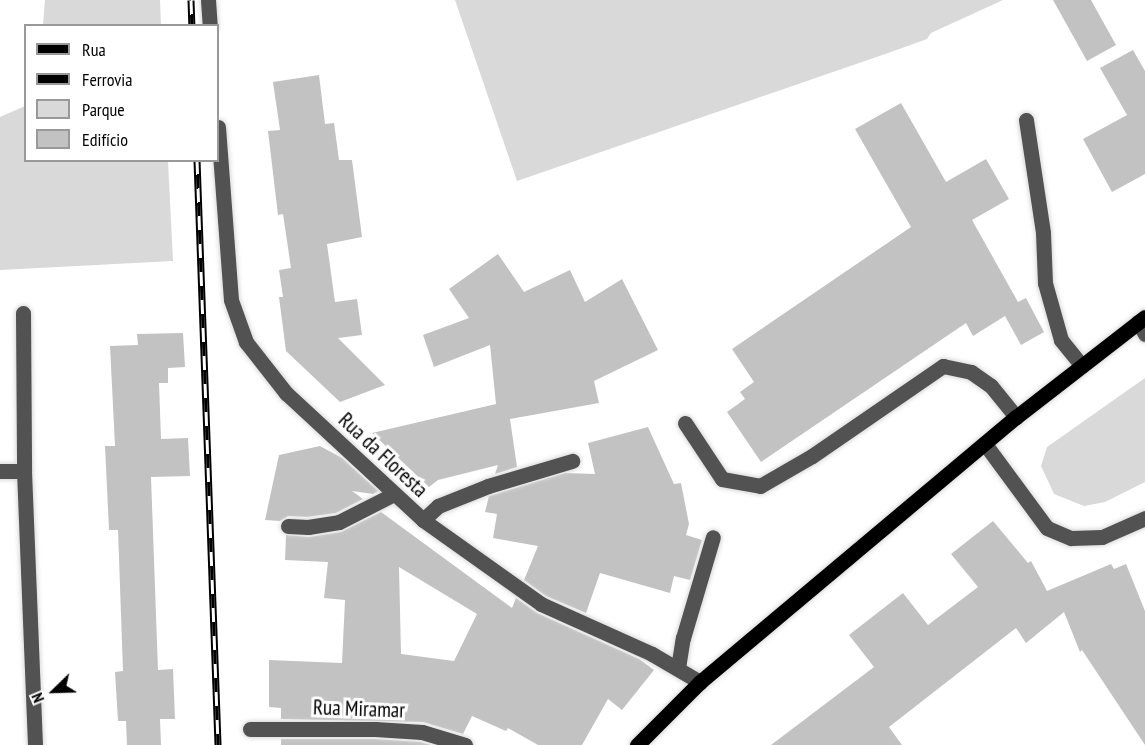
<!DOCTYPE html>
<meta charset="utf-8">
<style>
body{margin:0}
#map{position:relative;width:1145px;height:745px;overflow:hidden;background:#fff;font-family:"PT Sans Narrow",sans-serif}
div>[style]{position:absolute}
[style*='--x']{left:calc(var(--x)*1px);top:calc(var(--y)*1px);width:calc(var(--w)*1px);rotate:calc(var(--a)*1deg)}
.green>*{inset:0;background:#d9d9d9}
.building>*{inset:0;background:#c2c2c2}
.roads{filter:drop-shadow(0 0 2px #dbdbdb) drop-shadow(0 0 2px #dbdbdb)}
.minor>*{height:15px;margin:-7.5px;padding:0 7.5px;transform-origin:7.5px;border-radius:7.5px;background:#525252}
.major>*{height:15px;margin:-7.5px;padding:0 7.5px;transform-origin:7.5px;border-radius:7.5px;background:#000}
.rail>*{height:7px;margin-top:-3.5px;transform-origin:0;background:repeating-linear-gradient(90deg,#fff 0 14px,#000 0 28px);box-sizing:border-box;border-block:2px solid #000}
span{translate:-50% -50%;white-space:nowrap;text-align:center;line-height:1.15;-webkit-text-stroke:6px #fff;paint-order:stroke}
.street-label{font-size:21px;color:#000}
.legend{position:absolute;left:24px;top:24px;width:195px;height:138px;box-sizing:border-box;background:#fff;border:2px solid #999;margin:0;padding:8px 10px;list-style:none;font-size:18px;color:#000}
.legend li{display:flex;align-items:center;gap:12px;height:30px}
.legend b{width:30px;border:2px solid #999}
.north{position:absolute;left:24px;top:661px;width:60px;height:60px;-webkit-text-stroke:4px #fff;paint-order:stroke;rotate:247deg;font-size:16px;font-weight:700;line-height:24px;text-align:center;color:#000}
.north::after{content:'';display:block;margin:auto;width:21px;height:27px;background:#000;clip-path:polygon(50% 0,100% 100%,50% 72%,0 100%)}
</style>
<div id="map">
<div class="green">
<i style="clip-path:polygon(45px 0,160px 0,161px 25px,43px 25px)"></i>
<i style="clip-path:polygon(455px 0,1003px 0,931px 33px,927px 39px,891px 52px,517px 181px)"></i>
<i style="clip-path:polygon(25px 106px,26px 160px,168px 161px,173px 261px,0 270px,0 117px)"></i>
<i style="clip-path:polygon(1145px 378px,1145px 482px,1105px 502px,1084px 506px,1054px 494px,1041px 466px,1047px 447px)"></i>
</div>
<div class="building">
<i style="clip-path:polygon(1053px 0,1091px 0,1116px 45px,1087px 61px)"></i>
<i style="clip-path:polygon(1133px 50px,1145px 71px,1145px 174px,1112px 192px,1083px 139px,1127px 115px,1100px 68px)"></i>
<i style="clip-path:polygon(319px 75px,325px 124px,334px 123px,339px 160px,352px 160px,362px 237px,327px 244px,335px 302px,357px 299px,362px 335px,338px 338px,385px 385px,340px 402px,286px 351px,279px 297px,283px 297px,279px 270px,291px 268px,283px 214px,278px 215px,268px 131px,280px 130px,273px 82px)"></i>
<i style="clip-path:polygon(901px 103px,946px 182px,986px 159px,1009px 199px,972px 220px,1018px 302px,1026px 298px,1044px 332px,1021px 345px,1005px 316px,973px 336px,966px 323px,761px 462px,727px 412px,745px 399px,740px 392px,754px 382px,732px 349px,911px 227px,855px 129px)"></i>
<i style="clip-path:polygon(498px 254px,524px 292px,570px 270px,585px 302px,622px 279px,658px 350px,594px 381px,599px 403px,510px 419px,517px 467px,495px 474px,498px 465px,438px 480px,429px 487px,372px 433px,496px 404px,490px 345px,434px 367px,423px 335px,469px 318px,449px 289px)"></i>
<i style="clip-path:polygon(183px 333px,185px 367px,168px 368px,168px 383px,159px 383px,161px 439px,188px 438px,190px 476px,151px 477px,158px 670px,173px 669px,175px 719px,160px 719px,161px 745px,127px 745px,126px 721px,118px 721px,115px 672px,123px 671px,118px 530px,109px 530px,105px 446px,115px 446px,110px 346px,138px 345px,137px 334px)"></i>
<i style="clip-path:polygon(648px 427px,674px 484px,681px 483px,689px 524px,686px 535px,702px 540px,690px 580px,674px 576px,670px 593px,600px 573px,586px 613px,546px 596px,524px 580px,538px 546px,493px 538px,497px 514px,485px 512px,489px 496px,565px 473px,595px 474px,588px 443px)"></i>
<i style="clip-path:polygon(320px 446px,342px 458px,378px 491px,373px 494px,352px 491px,363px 499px,336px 513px,307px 517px,288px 516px,280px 521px,265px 520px,279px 455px)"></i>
<i style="clip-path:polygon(evenodd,381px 512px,512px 608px,516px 598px,537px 613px,639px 659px,654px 670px,622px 710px,608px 699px,582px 745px,538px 745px,508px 728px,506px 731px,472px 716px,463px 734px,423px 722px,281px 719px,281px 708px,269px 707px,269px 660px,342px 663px,345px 600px,324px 598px,328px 562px,285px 560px,286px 535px,309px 537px,341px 532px,381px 512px,399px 567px,477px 614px,454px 661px,401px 654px,399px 567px)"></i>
<i style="clip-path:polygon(993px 521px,1028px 563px,1031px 561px,1047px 591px,1111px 564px,1114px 569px,1126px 564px,1145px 611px,1145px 745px,1082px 650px,1080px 652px,1064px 612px,1026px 643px,1016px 628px,889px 727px,902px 745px,771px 745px,874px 667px,849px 635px,903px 593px,928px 625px,978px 587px,951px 554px)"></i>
<i style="clip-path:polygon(281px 739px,375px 739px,420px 742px,431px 745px,281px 745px)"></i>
</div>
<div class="roads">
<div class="minor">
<i style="--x:208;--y:0;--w:26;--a:86"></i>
<i style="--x:1026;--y:120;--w:114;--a:81.4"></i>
<i style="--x:1043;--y:233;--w:50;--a:87.7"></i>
<i style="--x:1045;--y:283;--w:59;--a:74.3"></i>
<i style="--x:1061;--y:340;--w:33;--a:51"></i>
<i style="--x:218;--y:127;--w:173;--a:85.7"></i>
<i style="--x:231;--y:300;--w:45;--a:70.3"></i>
<i style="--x:246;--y:342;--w:65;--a:51.9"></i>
<i style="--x:286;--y:393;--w:187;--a:42.8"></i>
<i style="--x:423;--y:520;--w:145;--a:35.4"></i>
<i style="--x:541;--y:604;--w:122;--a:24.2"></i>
<i style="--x:652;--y:654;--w:56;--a:30.3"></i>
<i style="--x:23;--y:313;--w:158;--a:89.6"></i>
<i style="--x:24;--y:471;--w:274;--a:87.7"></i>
<i style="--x:1138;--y:322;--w:14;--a:60"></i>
<i style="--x:685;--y:423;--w:67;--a:56.5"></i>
<i style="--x:722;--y:479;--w:39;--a:10"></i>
<i style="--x:760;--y:486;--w:60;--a:-30"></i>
<i style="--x:812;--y:456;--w:159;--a:-34.5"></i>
<i style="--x:943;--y:366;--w:29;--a:12"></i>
<i style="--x:971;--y:372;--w:24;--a:35"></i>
<i style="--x:991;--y:386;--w:40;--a:51"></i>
<i style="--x:985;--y:444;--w:104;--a:53.6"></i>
<i style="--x:1047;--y:528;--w:26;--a:23"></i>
<i style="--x:1071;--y:538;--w:31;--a:-2"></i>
<i style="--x:1102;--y:537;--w:47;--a:-23.8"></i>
<i style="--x:0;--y:471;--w:24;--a:0"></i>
<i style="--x:423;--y:520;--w:21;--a:-43"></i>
<i style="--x:438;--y:506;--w:54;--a:-21.8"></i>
<i style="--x:488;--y:486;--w:88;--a:-16.6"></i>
<i style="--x:288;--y:526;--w:20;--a:3"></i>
<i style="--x:308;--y:527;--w:31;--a:-9"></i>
<i style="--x:339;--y:522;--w:62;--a:-27"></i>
<i style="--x:678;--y:668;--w:30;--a:-81"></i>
<i style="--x:683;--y:638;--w:105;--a:-73.5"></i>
<i style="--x:250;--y:729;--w:125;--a:0"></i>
<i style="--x:375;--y:729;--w:47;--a:3.7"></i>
<i style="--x:422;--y:732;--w:45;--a:16.8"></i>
</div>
<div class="major">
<i style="--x:637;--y:745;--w:89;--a:-45"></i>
<i style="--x:700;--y:682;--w:412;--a:-40"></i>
<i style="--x:1016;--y:417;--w:163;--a:-37.8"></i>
</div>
</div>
<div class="rail">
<i style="--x:191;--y:0;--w:26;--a:88"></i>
<i style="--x:197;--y:160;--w:585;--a:87.94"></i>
</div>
<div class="street-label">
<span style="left:383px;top:455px;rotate:43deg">Rua da Floresta</span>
<span style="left:359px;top:709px;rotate:2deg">Rua Miramar</span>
</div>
<ul class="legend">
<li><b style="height:8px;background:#000"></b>Rua</li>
<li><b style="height:8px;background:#000"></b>Ferrovia</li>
<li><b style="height:16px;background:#d9d9d9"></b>Parque</li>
<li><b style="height:16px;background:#c2c2c2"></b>Edifício</li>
</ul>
<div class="north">N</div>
</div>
